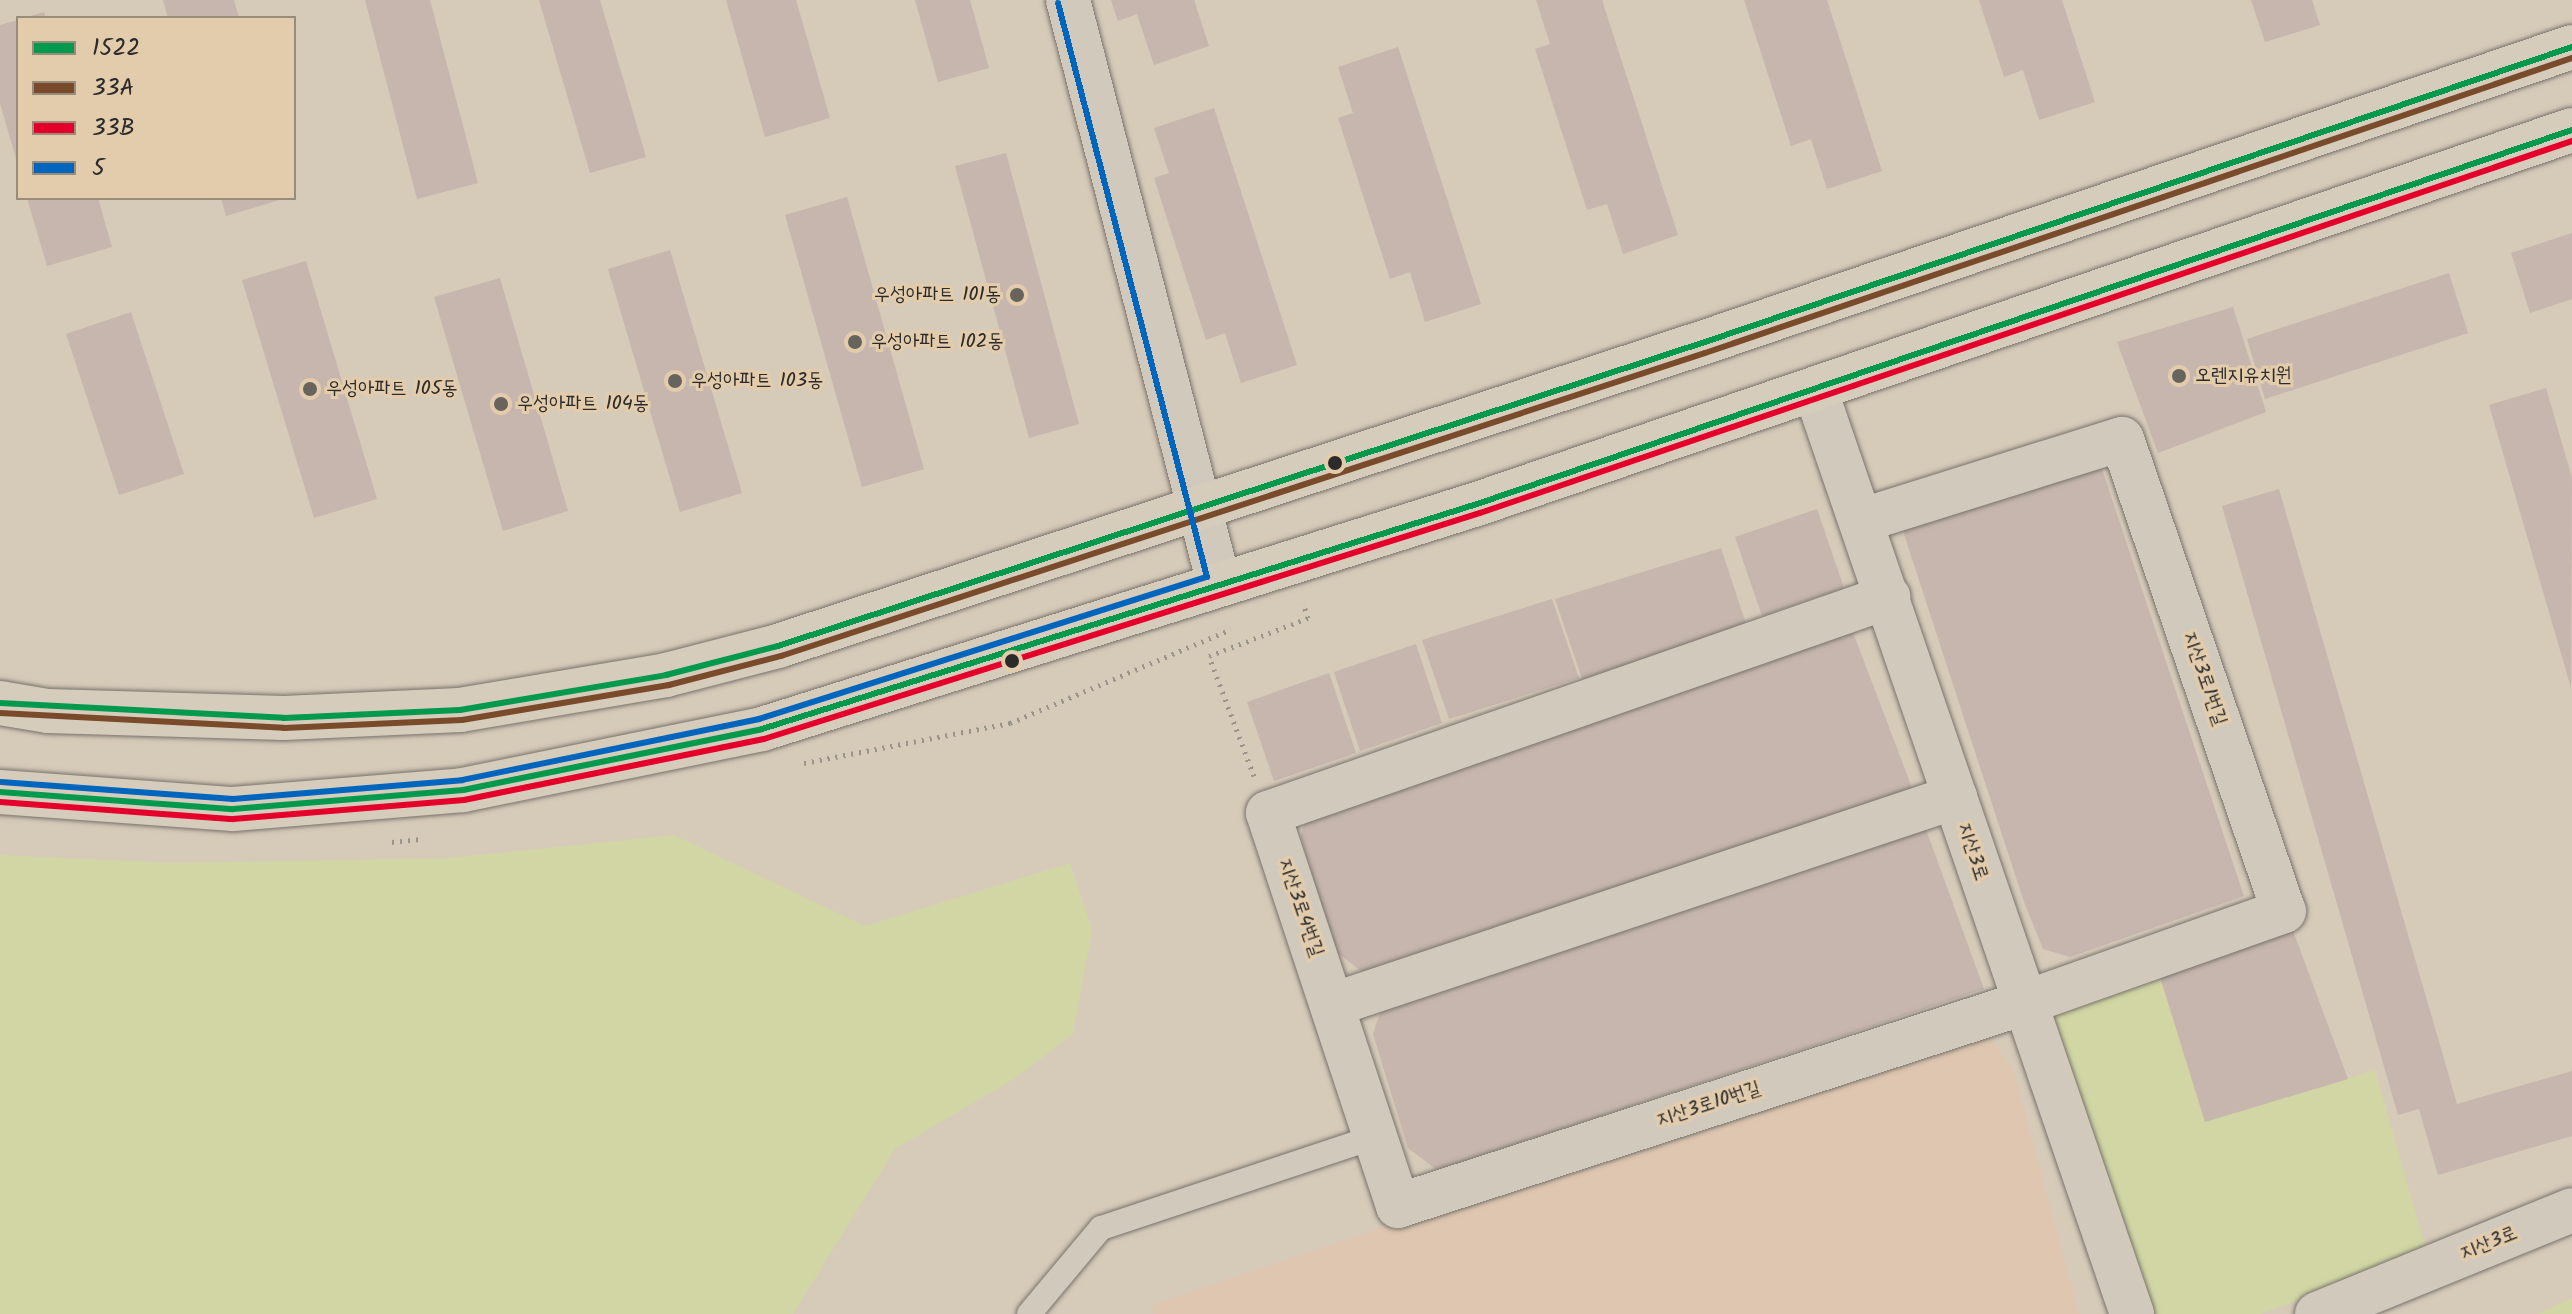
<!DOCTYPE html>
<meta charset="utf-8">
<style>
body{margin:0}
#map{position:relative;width:2572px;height:1314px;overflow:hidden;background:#d6cab9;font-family:Kalam,"Poor Story",sans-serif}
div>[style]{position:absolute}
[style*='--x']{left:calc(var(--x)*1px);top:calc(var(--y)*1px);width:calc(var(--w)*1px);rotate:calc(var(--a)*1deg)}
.built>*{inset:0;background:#dec6b0}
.green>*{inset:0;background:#d1d6a4}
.building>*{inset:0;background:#c6b6ad}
.path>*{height:5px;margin-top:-2.5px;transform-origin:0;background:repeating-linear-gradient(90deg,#99948b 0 2px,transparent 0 8px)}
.roads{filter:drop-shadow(0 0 2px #78736b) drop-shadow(0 0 2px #78736b)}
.service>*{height:24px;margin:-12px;padding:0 12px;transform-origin:12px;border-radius:12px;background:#d2c9bd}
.minor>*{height:44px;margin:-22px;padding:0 22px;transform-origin:22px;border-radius:22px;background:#d2c9bd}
.primary>*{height:44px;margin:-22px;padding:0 22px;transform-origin:22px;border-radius:22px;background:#d6ccbb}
.bus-1>*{height:6px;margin:-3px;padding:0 3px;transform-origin:3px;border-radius:3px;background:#049a4d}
.bus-2>*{height:6px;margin:-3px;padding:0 3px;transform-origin:3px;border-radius:3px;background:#7a4b2a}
.bus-3>*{height:6px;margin:-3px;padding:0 3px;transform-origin:3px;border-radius:3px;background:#e4002b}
.bus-4>*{height:6px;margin:-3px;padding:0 3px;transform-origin:3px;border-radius:3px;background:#0065bd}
.dots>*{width:22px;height:22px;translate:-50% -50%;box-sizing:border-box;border:4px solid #e3ccac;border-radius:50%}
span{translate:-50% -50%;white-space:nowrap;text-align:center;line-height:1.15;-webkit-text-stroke:6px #e3ccac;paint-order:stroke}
.poi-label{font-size:20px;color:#2b2b2b}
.right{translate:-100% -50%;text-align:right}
.left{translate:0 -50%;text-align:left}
.street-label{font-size:20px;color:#2b2b2b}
.legend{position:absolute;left:16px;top:16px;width:280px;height:184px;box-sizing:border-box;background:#e3ccac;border:2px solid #998c78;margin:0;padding:10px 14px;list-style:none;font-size:24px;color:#2b2b2b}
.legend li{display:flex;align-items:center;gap:16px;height:40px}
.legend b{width:40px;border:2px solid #998c78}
</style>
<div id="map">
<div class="built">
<i style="clip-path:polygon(1980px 1026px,2013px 1070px,2079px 1314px,1154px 1314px,1151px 1305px)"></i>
</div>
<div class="green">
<i style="clip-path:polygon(674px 835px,865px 926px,1070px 863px,1092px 930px,1073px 1034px,1014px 1079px,895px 1149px,793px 1314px,0 1314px,0 855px,174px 863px,448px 858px)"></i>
<i style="clip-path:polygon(2160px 977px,2205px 1121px,2375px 1070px,2427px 1253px,2261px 1314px,2132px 1314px,2054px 1009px)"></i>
<i style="clip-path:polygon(2572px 1298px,2572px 1314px,2538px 1314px)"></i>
</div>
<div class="building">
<i style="clip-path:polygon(163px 0,234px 0,239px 18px,168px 18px)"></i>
<i style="clip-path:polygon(365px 0,430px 0,478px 183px,417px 199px)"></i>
<i style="clip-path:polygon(539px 0,600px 0,646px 157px,590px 173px)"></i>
<i style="clip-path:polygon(726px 0,796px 0,830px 118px,765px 137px)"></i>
<i style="clip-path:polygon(915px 0,970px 0,989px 68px,938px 82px)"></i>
<i style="clip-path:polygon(1111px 0,1194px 0,1209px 46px,1154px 65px,1137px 14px,1118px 21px)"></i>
<i style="clip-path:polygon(1536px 0,1602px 0,1678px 235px,1623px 254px,1607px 204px,1587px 210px,1535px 49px,1550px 44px)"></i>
<i style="clip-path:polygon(1744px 0,1827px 0,1882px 171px,1827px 189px,1811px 139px,1791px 146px)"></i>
<i style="clip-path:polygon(1979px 0,2062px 0,2095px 102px,2039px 120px,2023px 70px,2004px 77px)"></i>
<i style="clip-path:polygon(2251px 0,2312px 0,2320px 25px,2265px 42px)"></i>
<i style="clip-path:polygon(44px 12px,46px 18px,27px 18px,27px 17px)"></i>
<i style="clip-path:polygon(18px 20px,18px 162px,17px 162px,0 103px,0 25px)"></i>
<i style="clip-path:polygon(1398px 47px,1481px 304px,1425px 322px,1410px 272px,1390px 279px,1338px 118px,1353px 113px,1338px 67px)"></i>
<i style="clip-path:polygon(1214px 108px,1297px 365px,1241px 383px,1225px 333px,1206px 340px,1154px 178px,1169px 173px,1154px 128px)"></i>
<i style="clip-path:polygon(1006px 153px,1079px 424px,1029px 438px,955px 166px)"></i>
<i style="clip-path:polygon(847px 197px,924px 469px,862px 487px,785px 215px)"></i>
<i style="clip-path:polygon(27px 198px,98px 198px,112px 247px,47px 266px)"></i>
<i style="clip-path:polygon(221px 198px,283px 198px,283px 199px,226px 216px)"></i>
<i style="clip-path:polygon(2572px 233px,2572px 299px,2530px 313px,2511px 253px)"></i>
<i style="clip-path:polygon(670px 250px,742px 493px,680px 512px,608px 269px)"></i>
<i style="clip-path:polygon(306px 261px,377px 499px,314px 518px,242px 280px)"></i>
<i style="clip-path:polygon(2449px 273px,2468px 333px,2265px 399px,2247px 339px)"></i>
<i style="clip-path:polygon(500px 278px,568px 511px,503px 531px,434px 297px)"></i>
<i style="clip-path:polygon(2233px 307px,2266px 412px,2158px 453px,2117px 342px)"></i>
<i style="clip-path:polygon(131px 312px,184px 474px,119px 495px,66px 334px)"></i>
<i style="clip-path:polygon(2546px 388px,2572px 478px,2571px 688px,2489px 405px)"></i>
<i style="clip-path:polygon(2097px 454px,2244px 896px,2070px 957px,2043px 949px,2024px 902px,1901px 525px)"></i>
<i style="clip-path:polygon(2279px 489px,2457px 1104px,2572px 1071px,2572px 1136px,2438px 1175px,2419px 1109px,2398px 1115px,2222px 506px)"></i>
<i style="clip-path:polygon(1817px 509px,1844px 588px,1762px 616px,1735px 537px)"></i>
<i style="clip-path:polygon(1721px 548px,1747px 627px,1582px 679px,1555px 599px)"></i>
<i style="clip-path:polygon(1552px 599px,1579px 678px,1449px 719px,1422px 640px)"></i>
<i style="clip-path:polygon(1851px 627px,1914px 793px,1364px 973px,1335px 951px,1301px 837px,1307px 811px)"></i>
<i style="clip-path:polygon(1416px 644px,1442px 723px,1360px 751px,1334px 672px)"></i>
<i style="clip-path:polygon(1329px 673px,1356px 753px,1274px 781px,1247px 702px)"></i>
<i style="clip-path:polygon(1924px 824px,1984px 989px,1437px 1170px,1408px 1148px,1373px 1034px,1381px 1009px)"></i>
<i style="clip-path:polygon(2292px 928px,2348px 1079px,2205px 1122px,2160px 977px)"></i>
</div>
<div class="path">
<i style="--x:804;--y:763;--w:210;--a:-11"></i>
<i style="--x:1010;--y:723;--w:240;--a:-23"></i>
<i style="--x:1254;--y:776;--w:128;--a:-110.6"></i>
<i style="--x:1209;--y:656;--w:106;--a:-21"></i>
<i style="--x:1308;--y:618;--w:16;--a:-108"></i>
<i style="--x:392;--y:842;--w:30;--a:-6"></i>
</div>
<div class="roads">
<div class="service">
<i style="--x:1029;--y:1314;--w:112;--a:-50.1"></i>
<i style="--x:1101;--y:1228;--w:289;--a:-18.4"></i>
</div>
<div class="minor">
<i style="--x:1068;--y:0;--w:603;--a:75.5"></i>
<i style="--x:1815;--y:389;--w:978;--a:71.08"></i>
<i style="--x:1863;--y:520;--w:271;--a:-17.4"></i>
<i style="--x:2122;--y:439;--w:499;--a:71.1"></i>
<i style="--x:2284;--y:911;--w:279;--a:160.5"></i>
<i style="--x:2021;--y:1004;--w:655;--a:162.04"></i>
<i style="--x:1398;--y:1206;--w:414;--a:-108.3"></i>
<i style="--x:1268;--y:813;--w:657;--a:-19.21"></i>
<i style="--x:1332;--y:1005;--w:657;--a:-18.46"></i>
<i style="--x:2317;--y:1314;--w:275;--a:-22.2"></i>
</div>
<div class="primary">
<i style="--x:0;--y:703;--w:49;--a:9.5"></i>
<i style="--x:48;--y:711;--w:236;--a:1.7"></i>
<i style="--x:284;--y:718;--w:176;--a:-2.6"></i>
<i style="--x:460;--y:710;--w:209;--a:-9.6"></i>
<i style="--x:666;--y:675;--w:116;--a:-14.5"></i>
<i style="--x:778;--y:646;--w:972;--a:-18.16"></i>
<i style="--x:1702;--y:343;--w:919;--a:-18.79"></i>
<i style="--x:0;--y:792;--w:234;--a:4.2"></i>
<i style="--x:233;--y:809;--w:231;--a:-4.7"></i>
<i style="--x:463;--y:790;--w:305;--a:-11.5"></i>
<i style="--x:762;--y:729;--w:750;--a:-17.47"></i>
<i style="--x:1477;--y:504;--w:1157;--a:-18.86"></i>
</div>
</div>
<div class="bus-1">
<i style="--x:0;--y:703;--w:284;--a:3"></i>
<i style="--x:284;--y:718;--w:176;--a:-2.6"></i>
<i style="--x:460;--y:710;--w:209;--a:-9.6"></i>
<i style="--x:666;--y:675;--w:116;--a:-14.5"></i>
<i style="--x:778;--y:646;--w:972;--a:-18.16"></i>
<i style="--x:1702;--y:343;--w:919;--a:-18.79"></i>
<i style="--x:0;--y:792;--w:234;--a:4.2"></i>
<i style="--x:233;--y:809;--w:231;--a:-4.7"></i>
<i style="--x:463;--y:790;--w:305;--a:-11.5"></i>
<i style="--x:762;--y:729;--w:750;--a:-17.47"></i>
<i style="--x:1477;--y:504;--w:1157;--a:-18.86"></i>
</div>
<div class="bus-2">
<i style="--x:0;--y:713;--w:284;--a:3"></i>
<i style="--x:284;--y:728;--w:178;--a:-2.6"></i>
<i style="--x:462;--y:720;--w:210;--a:-9.6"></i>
<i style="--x:669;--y:685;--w:116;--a:-14.5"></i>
<i style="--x:781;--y:656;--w:972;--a:-18.16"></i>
<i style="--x:1705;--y:353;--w:916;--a:-18.79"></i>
</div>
<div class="bus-3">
<i style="--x:0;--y:802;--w:234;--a:4.2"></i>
<i style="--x:233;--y:819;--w:232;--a:-4.7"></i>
<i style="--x:464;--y:800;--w:306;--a:-11.5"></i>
<i style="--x:764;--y:739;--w:751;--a:-17.52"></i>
<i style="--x:1480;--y:513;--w:1154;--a:-18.81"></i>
</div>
<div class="bus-4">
<i style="--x:1;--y:782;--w:233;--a:4.2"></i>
<i style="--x:233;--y:799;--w:230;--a:-4.7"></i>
<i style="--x:462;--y:780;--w:303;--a:-11.6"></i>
<i style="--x:759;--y:719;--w:470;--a:-17.6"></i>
<i style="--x:1207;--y:577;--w:593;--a:-104.55"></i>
</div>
<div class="dots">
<i style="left:1017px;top:295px;background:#67635d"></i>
<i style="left:855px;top:342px;background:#67635d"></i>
<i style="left:2179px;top:376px;background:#67635d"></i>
<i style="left:675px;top:381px;background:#67635d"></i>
<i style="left:310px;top:389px;background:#67635d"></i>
<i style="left:501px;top:404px;background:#67635d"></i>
<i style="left:1335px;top:463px;background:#2b2b2b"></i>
<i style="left:1012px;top:661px;background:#2b2b2b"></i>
</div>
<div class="poi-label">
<span class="right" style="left:1001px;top:295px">우성아파트 101동</span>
<span class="left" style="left:871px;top:342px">우성아파트 102동</span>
<span class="left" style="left:2195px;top:376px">오렌지유치원</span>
<span class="left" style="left:691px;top:381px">우성아파트 103동</span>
<span class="left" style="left:326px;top:389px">우성아파트 105동</span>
<span class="left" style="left:517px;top:404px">우성아파트 104동</span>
</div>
<div class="street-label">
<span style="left:2204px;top:679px;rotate:71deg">지산3로1번길</span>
<span style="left:1972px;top:852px;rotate:72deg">지산3로</span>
<span style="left:1300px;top:908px;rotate:71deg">지산3로4번길</span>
<span style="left:1709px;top:1105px;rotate:-18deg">지산3로10번길</span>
<span style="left:2489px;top:1244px;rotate:-22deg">지산3로</span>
</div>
<ul class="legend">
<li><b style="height:10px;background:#049a4d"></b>1522</li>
<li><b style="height:10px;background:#7a4b2a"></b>33A</li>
<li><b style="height:10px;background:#e4002b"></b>33B</li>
<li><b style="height:10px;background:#0065bd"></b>5</li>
</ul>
</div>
